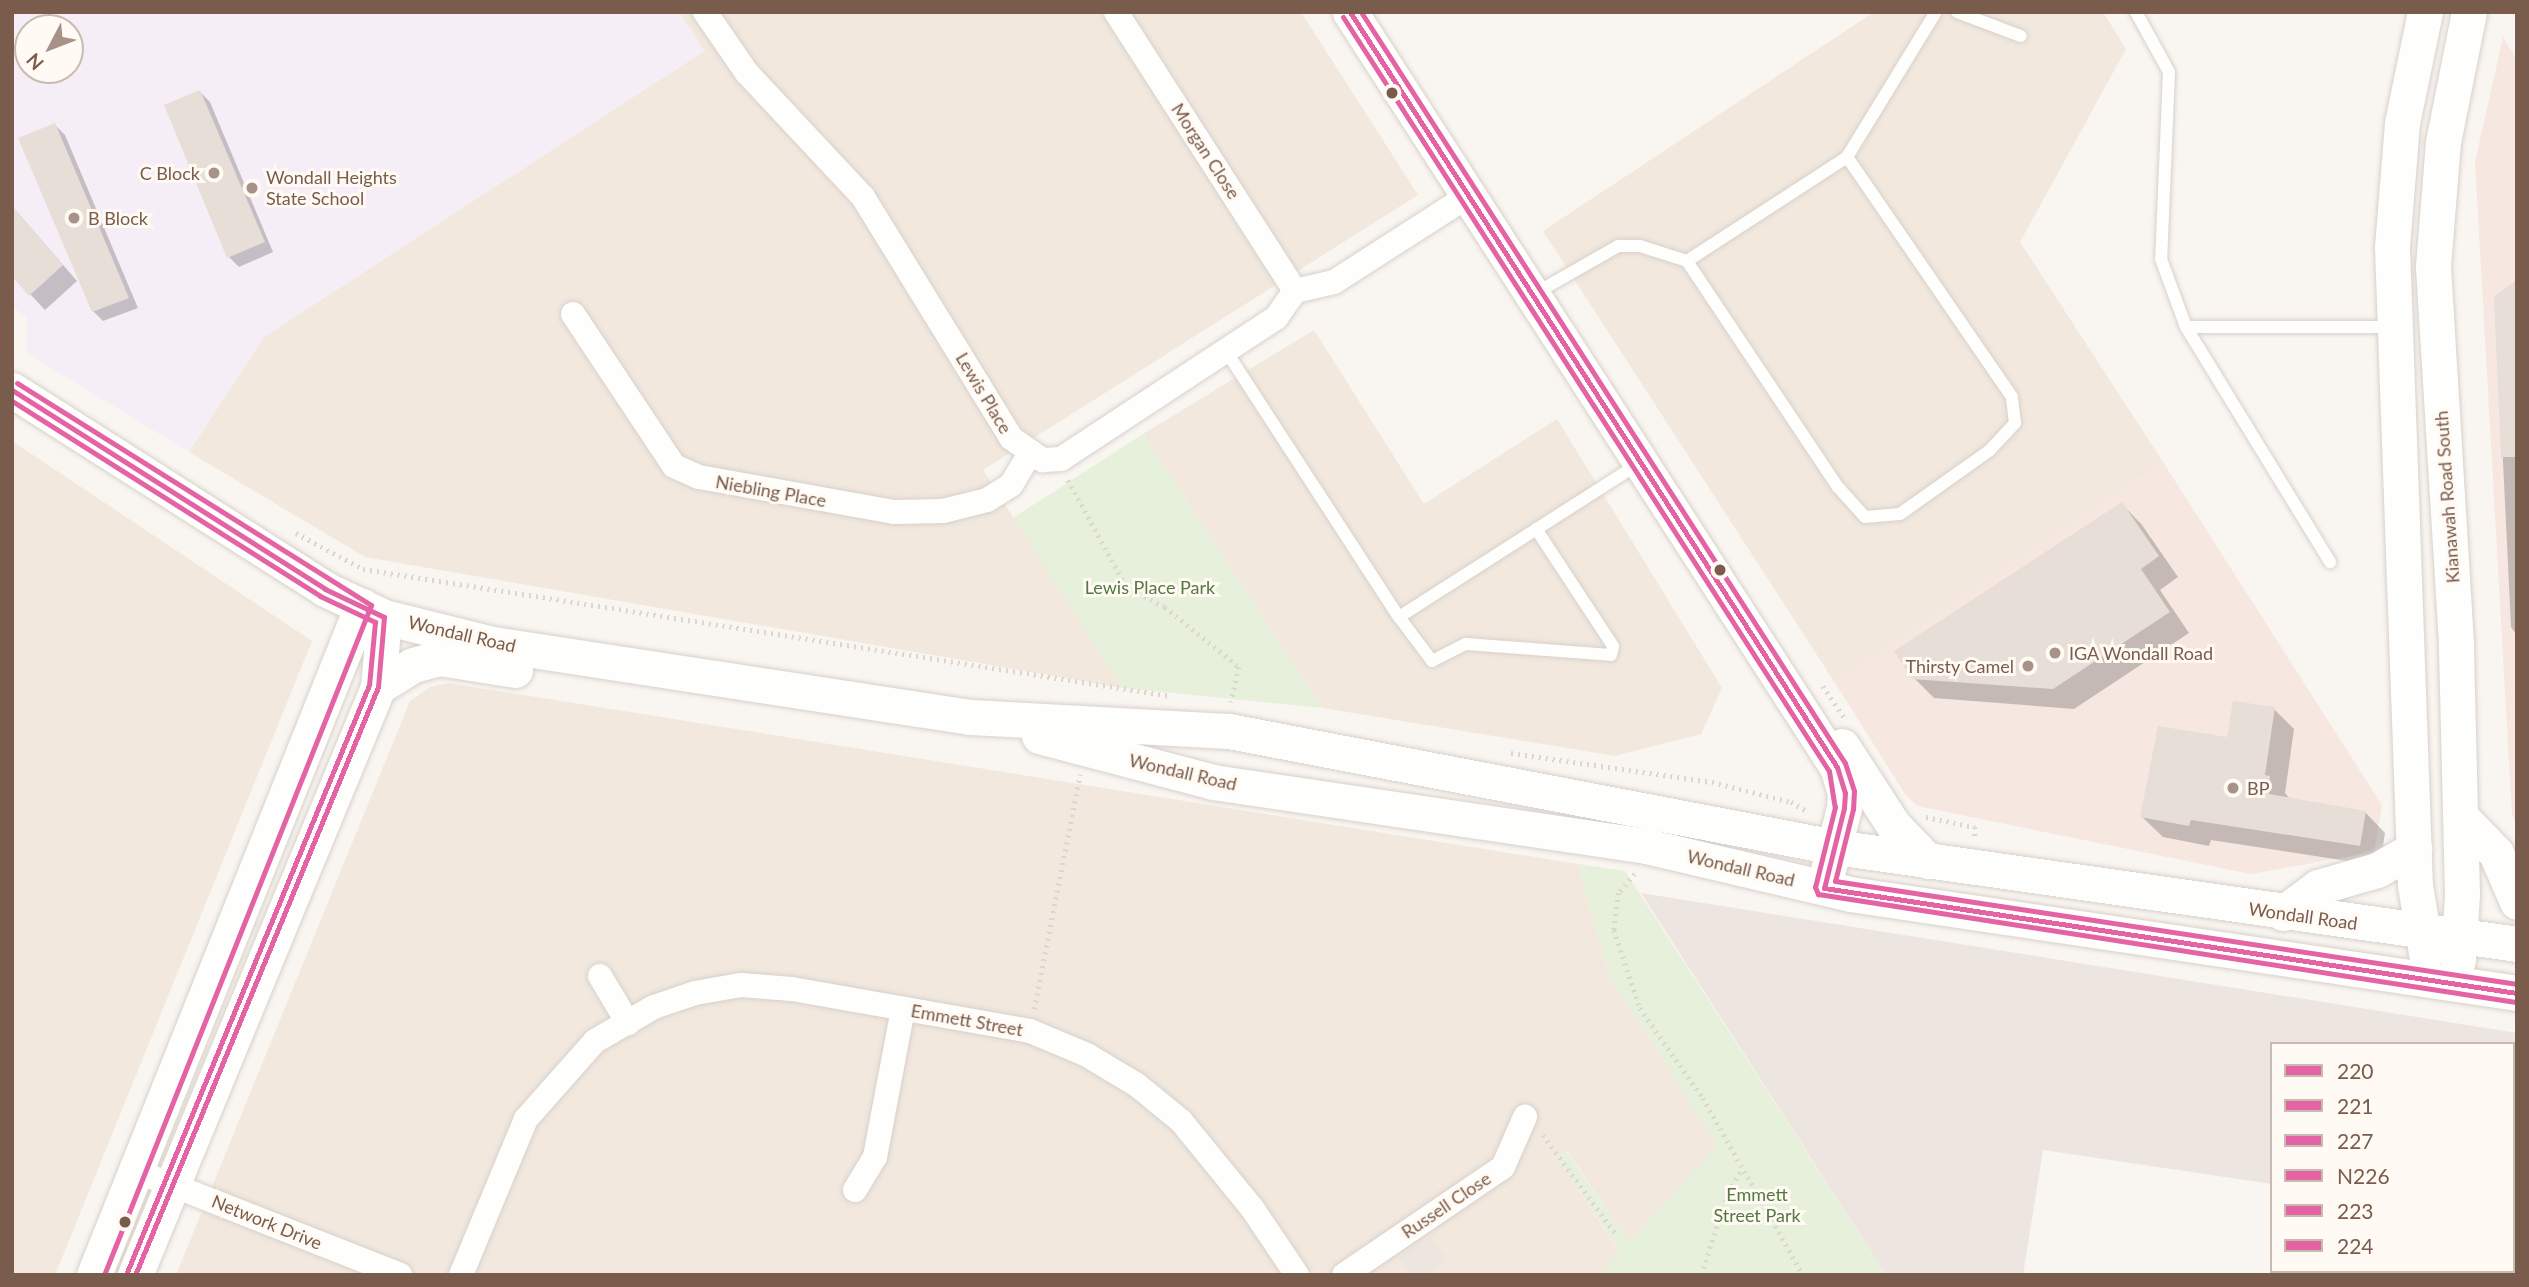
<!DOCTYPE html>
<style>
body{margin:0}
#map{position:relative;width:2529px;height:1287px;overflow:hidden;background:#f9f5f0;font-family:Lato,sans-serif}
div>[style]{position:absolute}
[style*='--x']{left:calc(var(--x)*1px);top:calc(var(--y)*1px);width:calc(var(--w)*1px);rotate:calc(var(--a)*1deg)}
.residential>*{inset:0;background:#f2e8de}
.commercial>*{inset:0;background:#f6e8e1}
.industrial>*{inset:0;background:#ede5e0}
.education>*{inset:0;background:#f6eef6}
.green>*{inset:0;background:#e7f0db}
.shadow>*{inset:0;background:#0003}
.stream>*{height:7px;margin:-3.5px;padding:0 3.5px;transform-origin:3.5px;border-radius:3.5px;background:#d0e8ea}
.building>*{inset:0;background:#e6ded7}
.path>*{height:4.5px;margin-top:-2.25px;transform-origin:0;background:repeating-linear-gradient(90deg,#dcd5d0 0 2px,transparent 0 7px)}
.roads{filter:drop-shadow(0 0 2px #d7d1cb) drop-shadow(0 0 2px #d7d1cb)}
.lane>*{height:12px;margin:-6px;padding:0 6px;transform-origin:6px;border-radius:6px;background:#fefefd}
.street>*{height:24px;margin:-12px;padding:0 12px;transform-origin:12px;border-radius:12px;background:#fefefd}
.secondary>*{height:35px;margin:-17.5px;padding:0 17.5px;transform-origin:17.5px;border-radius:17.5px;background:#fefefd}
.bus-1>*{height:5px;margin:-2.5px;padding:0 2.5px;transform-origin:2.5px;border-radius:2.5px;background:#e463a4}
.bus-2>*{height:5px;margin:-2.5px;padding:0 2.5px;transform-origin:2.5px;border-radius:2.5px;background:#e463a4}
.bus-3>*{height:5px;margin:-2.5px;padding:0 2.5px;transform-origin:2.5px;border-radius:2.5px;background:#e463a4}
.bus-4>*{height:5px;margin:-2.5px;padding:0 2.5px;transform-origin:2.5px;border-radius:2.5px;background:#e463a4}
.bus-5>*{height:5px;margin:-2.5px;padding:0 2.5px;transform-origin:2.5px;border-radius:2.5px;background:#e463a4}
.bus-6>*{height:5px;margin:-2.5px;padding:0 2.5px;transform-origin:2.5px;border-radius:2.5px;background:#e463a4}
.dots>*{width:19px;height:19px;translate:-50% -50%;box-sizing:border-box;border:4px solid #fffaf3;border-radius:50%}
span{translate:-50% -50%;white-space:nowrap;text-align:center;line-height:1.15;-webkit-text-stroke:6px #fffaf3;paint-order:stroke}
.street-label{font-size:18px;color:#7a5c4d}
.poi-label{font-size:18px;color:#7a5c4d}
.right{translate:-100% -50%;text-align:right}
.left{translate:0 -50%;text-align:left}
.park-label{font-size:18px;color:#537a41}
.frame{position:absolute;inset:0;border:14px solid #7a5c4d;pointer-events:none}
.legend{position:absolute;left:2270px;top:1042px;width:245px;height:231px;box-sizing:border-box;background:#fffaf3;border:2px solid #cabbb1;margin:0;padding:9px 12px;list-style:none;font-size:21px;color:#7a5c4d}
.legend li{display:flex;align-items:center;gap:14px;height:35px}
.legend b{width:35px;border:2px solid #cabbb1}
.north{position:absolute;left:14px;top:14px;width:70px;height:70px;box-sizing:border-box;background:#fffaf3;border:2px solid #cabbb1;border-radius:50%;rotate:228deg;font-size:19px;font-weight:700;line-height:28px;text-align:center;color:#7a5c4d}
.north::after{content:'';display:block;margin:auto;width:24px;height:32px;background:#a69286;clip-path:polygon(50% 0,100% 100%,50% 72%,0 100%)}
</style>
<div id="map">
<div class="residential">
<i style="clip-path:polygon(679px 12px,1301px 12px,1418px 195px,983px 470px,1123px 688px,365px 557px,189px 452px,264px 337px,704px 51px)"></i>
<i style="clip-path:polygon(1874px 12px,2103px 12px,2126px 49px,2020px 242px,2163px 462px,1835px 683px,1543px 231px)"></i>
<i style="clip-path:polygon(1314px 330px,1424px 504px,1557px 419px,1722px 688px,1701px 734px,1615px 756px,1323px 708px,1143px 434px)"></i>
<i style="clip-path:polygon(12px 441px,312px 641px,55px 1275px,12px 1275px)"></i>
<i style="clip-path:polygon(448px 683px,1578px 864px,1610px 978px,1718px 1145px,1629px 1242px,1567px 1151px,1557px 1157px,1620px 1253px,1600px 1275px,176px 1275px,410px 701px,430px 687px)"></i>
</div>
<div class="commercial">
<i style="clip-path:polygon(2503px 37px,2517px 60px,2517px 825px,2512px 815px,2475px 162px)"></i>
<i style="clip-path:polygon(2163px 462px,2382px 805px,2374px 852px,2251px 874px,1917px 806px,1905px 794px,1835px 683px)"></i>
</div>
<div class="industrial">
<i style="clip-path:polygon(1641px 893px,2517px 1033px,2517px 1275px,2513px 1044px,2272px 1044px,2272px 1184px,2043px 1150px,2023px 1275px,1886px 1275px)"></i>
<i style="clip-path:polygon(1431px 1236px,1447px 1260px,1425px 1275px,1411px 1275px,1399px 1257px)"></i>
</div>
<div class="education">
<i style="clip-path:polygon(evenodd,12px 12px,679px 12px,704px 51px,264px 337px,189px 452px,26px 353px,27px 317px,12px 307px,12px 12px,28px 28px,70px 28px,70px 70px,28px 70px,28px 28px)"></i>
</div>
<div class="green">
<i style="clip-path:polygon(1143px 434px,1323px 708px,1123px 688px,1013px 518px)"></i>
<i style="clip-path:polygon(1578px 864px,1625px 871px,1886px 1275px,1600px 1275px,1620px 1252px,1557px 1157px,1566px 1151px,1629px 1242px,1717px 1145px,1610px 978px)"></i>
</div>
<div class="shadow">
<i style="clip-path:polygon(200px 92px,210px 102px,273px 252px,239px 267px,229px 257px)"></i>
<i style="clip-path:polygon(55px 125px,65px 135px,138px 308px,103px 321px,93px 311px)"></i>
<i style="clip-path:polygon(12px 206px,77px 281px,45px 310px,30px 294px)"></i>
<i style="clip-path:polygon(2517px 283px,2517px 636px,2511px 627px,2495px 296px)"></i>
<i style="clip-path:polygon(2122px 504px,2142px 525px,2178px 577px,2160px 590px,2189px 633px,2074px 709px,1934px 698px,1913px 677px)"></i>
<i style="clip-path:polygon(2274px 709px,2294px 729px,2285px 793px,2291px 800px,2365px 812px,2385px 833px,2380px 866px,2211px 840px,2209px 846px,2163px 837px,2142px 817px,2228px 739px)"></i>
</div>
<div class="stream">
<i style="--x:2474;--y:1271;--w:4;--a:90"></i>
</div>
<div class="building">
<i style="clip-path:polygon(200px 90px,265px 242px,227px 258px,164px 105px)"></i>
<i style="clip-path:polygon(55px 123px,129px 298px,92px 312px,18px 138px)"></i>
<i style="clip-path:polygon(12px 206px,63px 265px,29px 296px,12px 276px)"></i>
<i style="clip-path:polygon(2517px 280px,2517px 457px,2501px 457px,2494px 296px)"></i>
<i style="clip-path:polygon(2122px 502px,2159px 556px,2141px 569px,2170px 612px,2053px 689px,1912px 679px,1894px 651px)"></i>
<i style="clip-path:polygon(2233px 701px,2275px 707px,2265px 775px,2270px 776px,2269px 794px,2366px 811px,2360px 846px,2191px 820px,2189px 826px,2140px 817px,2158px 726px,2227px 737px)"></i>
</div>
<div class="path">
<i style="--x:1068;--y:480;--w:121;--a:61.3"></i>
<i style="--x:1126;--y:586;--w:44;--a:28.3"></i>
<i style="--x:1165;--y:607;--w:95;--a:39"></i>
<i style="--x:1239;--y:667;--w:36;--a:103"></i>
<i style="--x:296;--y:533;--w:76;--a:28.2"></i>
<i style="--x:363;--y:569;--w:818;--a:8.93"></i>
<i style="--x:1823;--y:686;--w:40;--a:56"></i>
<i style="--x:1511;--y:753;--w:203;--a:8.2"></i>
<i style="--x:1712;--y:782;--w:81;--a:14.2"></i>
<i style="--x:1791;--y:802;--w:18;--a:29"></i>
<i style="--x:1926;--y:817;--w:50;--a:11.5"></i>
<i style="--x:1975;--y:827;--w:12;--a:90"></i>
<i style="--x:1635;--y:874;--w:25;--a:130"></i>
<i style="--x:1619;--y:893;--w:37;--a:98"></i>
<i style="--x:1614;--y:930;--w:82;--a:71.6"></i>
<i style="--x:1640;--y:1008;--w:110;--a:55"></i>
<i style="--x:1703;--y:1098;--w:203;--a:60.5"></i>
<i style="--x:1034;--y:1009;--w:239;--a:-78.9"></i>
<i style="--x:1543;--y:1135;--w:123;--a:53.6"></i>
<i style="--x:1701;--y:1275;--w:87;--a:-72"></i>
<i style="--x:1728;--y:1192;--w:27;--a:-59"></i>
</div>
<div class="roads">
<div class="lane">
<i style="--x:1957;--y:12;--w:68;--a:20.6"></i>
<i style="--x:2136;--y:12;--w:68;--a:61.2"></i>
<i style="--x:2169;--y:72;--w:187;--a:92.4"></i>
<i style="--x:2161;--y:259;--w:72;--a:69.8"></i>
<i style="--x:2186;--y:327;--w:276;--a:58.5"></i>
<i style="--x:1687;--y:261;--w:272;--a:56.3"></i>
<i style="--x:1838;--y:487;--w:40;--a:48"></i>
<i style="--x:1865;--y:517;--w:35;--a:-5"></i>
<i style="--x:1900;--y:514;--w:110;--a:-35.4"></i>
<i style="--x:1990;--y:450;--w:37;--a:-47"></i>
<i style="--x:2015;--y:423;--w:26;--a:-97"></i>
<i style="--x:2012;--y:397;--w:291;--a:-124.5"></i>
<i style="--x:1534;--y:294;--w:97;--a:-29.7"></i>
<i style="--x:1618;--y:246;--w:22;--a:0"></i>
<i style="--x:1640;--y:246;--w:49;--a:17.7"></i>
<i style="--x:1687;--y:261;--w:191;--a:-33"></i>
<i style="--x:1847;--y:157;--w:170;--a:-58.5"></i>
<i style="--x:2186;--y:327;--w:208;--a:0"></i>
<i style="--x:1226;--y:351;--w:317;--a:57"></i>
<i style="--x:1399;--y:617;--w:284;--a:-32.6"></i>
<i style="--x:1399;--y:617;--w:55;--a:53.1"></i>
<i style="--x:1432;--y:661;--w:38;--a:-27"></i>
<i style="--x:1466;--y:644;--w:145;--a:4.3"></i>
<i style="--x:1611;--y:655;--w:9;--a:-77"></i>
<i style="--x:1613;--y:646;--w:140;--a:-123.3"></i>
</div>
<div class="street">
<i style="--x:705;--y:12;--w:74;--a:55.5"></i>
<i style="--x:747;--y:73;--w:170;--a:46.9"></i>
<i style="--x:863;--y:197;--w:283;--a:58.4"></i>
<i style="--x:1011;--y:438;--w:39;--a:35"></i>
<i style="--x:1043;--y:460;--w:18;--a:-3"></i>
<i style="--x:1061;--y:459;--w:257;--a:-33.3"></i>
<i style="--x:1276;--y:318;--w:33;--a:-55"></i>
<i style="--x:1295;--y:291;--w:40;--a:-13"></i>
<i style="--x:1334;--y:282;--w:159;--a:-32.7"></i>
<i style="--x:1116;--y:12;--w:331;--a:57.3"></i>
<i style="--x:573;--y:314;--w:182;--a:56.4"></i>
<i style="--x:674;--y:466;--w:27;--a:24"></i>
<i style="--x:699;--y:477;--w:198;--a:10.2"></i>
<i style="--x:894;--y:512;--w:49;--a:-1.2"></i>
<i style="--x:943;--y:511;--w:45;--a:-14"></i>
<i style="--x:987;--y:500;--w:28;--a:-32"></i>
<i style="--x:1011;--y:485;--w:35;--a:-59"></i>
<i style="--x:600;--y:976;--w:55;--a:59.2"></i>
<i style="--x:134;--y:1170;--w:286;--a:21.5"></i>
<i style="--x:855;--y:1190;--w:39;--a:-59"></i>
<i style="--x:875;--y:1157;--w:151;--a:-79.3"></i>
<i style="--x:461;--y:1275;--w:169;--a:-67.4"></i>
<i style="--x:526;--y:1119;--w:104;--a:-48.5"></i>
<i style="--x:595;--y:1041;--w:68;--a:-30"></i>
<i style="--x:654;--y:1007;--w:43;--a:-18.9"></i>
<i style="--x:695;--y:993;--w:47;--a:-9.9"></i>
<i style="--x:741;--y:985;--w:51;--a:4.5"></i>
<i style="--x:792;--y:989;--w:242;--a:10"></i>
<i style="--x:1030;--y:1031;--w:62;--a:22.8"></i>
<i style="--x:1087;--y:1055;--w:58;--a:31"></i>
<i style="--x:1137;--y:1085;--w:57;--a:39.3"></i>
<i style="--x:1181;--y:1121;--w:112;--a:50.8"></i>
<i style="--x:1252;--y:1208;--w:81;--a:56.1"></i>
<i style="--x:1344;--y:1275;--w:192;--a:-34.2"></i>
<i style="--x:1503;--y:1167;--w:55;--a:-66.3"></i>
</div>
<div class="secondary">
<i style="--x:1350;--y:12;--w:898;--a:57.18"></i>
<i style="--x:1837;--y:767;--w:27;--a:73"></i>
<i style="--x:1845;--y:793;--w:15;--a:94"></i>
<i style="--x:1844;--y:808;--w:64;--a:104.5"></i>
<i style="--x:2425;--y:12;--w:113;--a:101.7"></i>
<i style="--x:2402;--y:123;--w:124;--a:94.6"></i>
<i style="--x:2392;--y:247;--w:638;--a:87.94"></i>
<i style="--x:2415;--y:885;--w:69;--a:80.8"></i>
<i style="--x:12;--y:390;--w:371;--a:32.4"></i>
<i style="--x:325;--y:589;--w:65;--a:25.4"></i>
<i style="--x:384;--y:617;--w:112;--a:13.9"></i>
<i style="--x:493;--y:644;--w:483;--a:8.7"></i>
<i style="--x:970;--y:717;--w:259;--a:3.1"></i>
<i style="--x:1229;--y:731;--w:617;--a:10.84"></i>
<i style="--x:1835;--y:847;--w:689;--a:8.09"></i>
<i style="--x:378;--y:687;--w:41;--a:-32.2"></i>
<i style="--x:413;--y:665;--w:27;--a:-15"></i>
<i style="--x:439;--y:658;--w:77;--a:9"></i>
<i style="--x:1039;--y:736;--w:180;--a:14.8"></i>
<i style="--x:1213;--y:782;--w:438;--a:8.4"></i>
<i style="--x:1646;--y:846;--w:210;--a:13.2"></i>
<i style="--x:1850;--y:894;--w:674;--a:8.44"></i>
<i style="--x:1842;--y:746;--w:95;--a:57"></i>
<i style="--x:1894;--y:826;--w:49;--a:45.8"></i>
<i style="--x:2461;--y:817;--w:50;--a:45.8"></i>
<i style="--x:2496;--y:853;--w:53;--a:66.8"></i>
<i style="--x:2283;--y:913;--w:44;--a:-36.6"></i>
<i style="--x:2318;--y:887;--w:61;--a:-16.1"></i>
<i style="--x:2377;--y:870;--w:43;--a:-29.6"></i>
<i style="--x:2458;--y:960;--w:66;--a:-86.5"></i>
<i style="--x:2462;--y:894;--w:251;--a:-91.4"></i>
<i style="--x:2456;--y:643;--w:378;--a:-93.5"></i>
<i style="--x:2433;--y:266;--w:124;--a:-85.4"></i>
<i style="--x:2443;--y:142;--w:133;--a:-78.7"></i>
<i style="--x:94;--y:1275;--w:721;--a:-68.17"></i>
<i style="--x:135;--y:1275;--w:636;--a:-67.55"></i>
<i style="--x:378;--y:687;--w:70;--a:-85.1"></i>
</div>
</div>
<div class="bus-1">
<i style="--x:1350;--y:12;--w:898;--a:57.18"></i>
<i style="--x:1837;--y:767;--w:27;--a:73"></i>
<i style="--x:1845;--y:793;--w:15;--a:94"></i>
<i style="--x:1844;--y:808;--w:82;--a:104"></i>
<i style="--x:1824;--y:888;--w:701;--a:8.62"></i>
</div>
<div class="bus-2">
<i style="--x:1343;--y:17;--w:897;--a:57.2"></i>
<i style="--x:1829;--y:771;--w:36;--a:81"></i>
<i style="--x:1835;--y:807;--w:82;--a:104"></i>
<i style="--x:1815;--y:887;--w:8;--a:67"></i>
<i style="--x:1818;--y:894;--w:706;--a:8.8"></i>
</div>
<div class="bus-3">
<i style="--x:12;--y:390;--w:371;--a:32.4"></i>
<i style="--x:325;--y:589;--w:65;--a:25.4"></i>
<i style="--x:384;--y:617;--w:70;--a:94.9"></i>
<i style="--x:378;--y:687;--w:636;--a:112.45"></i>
</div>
<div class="bus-4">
<i style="--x:1361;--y:12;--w:893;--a:57.2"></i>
<i style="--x:1845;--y:763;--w:29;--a:72"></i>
<i style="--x:1854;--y:791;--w:18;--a:93"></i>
<i style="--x:1853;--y:809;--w:74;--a:104"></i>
<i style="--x:1835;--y:881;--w:690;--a:8.59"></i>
</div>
<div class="bus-5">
<i style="--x:12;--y:401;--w:365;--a:32.3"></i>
<i style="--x:320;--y:596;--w:61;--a:25.3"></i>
<i style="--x:375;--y:622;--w:63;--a:95.4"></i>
<i style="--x:369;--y:685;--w:635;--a:112.4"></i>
</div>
<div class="bus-6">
<i style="--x:17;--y:383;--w:418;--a:32.1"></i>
<i style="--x:371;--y:605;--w:721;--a:111.73"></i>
</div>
<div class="dots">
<i style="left:1392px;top:93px;background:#7a5c4d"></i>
<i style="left:214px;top:173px;background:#a69286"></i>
<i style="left:252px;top:188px;background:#a69286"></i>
<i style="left:74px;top:218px;background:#a69286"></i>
<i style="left:1720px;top:570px;background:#7a5c4d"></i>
<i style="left:2055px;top:653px;background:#a69286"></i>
<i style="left:2028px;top:666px;background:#a69286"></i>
<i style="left:2233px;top:788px;background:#a69286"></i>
<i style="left:125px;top:1222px;background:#7a5c4d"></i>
</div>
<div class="street-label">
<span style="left:1206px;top:151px;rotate:57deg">Morgan Close</span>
<span style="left:984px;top:393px;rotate:59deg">Lewis Place</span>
<span style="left:771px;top:491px;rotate:10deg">Niebling Place</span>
<span style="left:2447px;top:497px;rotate:-94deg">Kianawah Road South</span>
<span style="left:462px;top:634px;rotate:13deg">Wondall Road</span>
<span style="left:1183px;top:772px;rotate:13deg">Wondall Road</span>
<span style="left:1741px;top:868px;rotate:13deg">Wondall Road</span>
<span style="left:2303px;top:916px;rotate:8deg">Wondall Road</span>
<span style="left:967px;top:1020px;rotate:10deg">Emmett Street</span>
<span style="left:1446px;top:1205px;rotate:-34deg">Russell Close</span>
<span style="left:267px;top:1222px;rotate:22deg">Network Drive</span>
</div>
<div class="poi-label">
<span class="right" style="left:200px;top:173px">C Block</span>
<span class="left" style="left:266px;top:188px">Wondall Heights<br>State School</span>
<span class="left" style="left:88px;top:218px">B Block</span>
<span class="left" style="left:2069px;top:653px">IGA Wondall Road</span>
<span class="right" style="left:2014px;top:666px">Thirsty Camel</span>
<span class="left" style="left:2247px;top:788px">BP</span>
</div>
<div class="park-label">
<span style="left:1150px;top:587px">Lewis Place Park</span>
<span style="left:1757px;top:1205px">Emmett<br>Street Park</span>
</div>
<div class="frame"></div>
<ul class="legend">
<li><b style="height:9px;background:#e463a4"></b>220</li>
<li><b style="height:9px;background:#e463a4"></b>221</li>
<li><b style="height:9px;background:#e463a4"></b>227</li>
<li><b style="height:9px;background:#e463a4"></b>N226</li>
<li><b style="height:9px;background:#e463a4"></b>223</li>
<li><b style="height:9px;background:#e463a4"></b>224</li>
</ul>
<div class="north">N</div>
</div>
